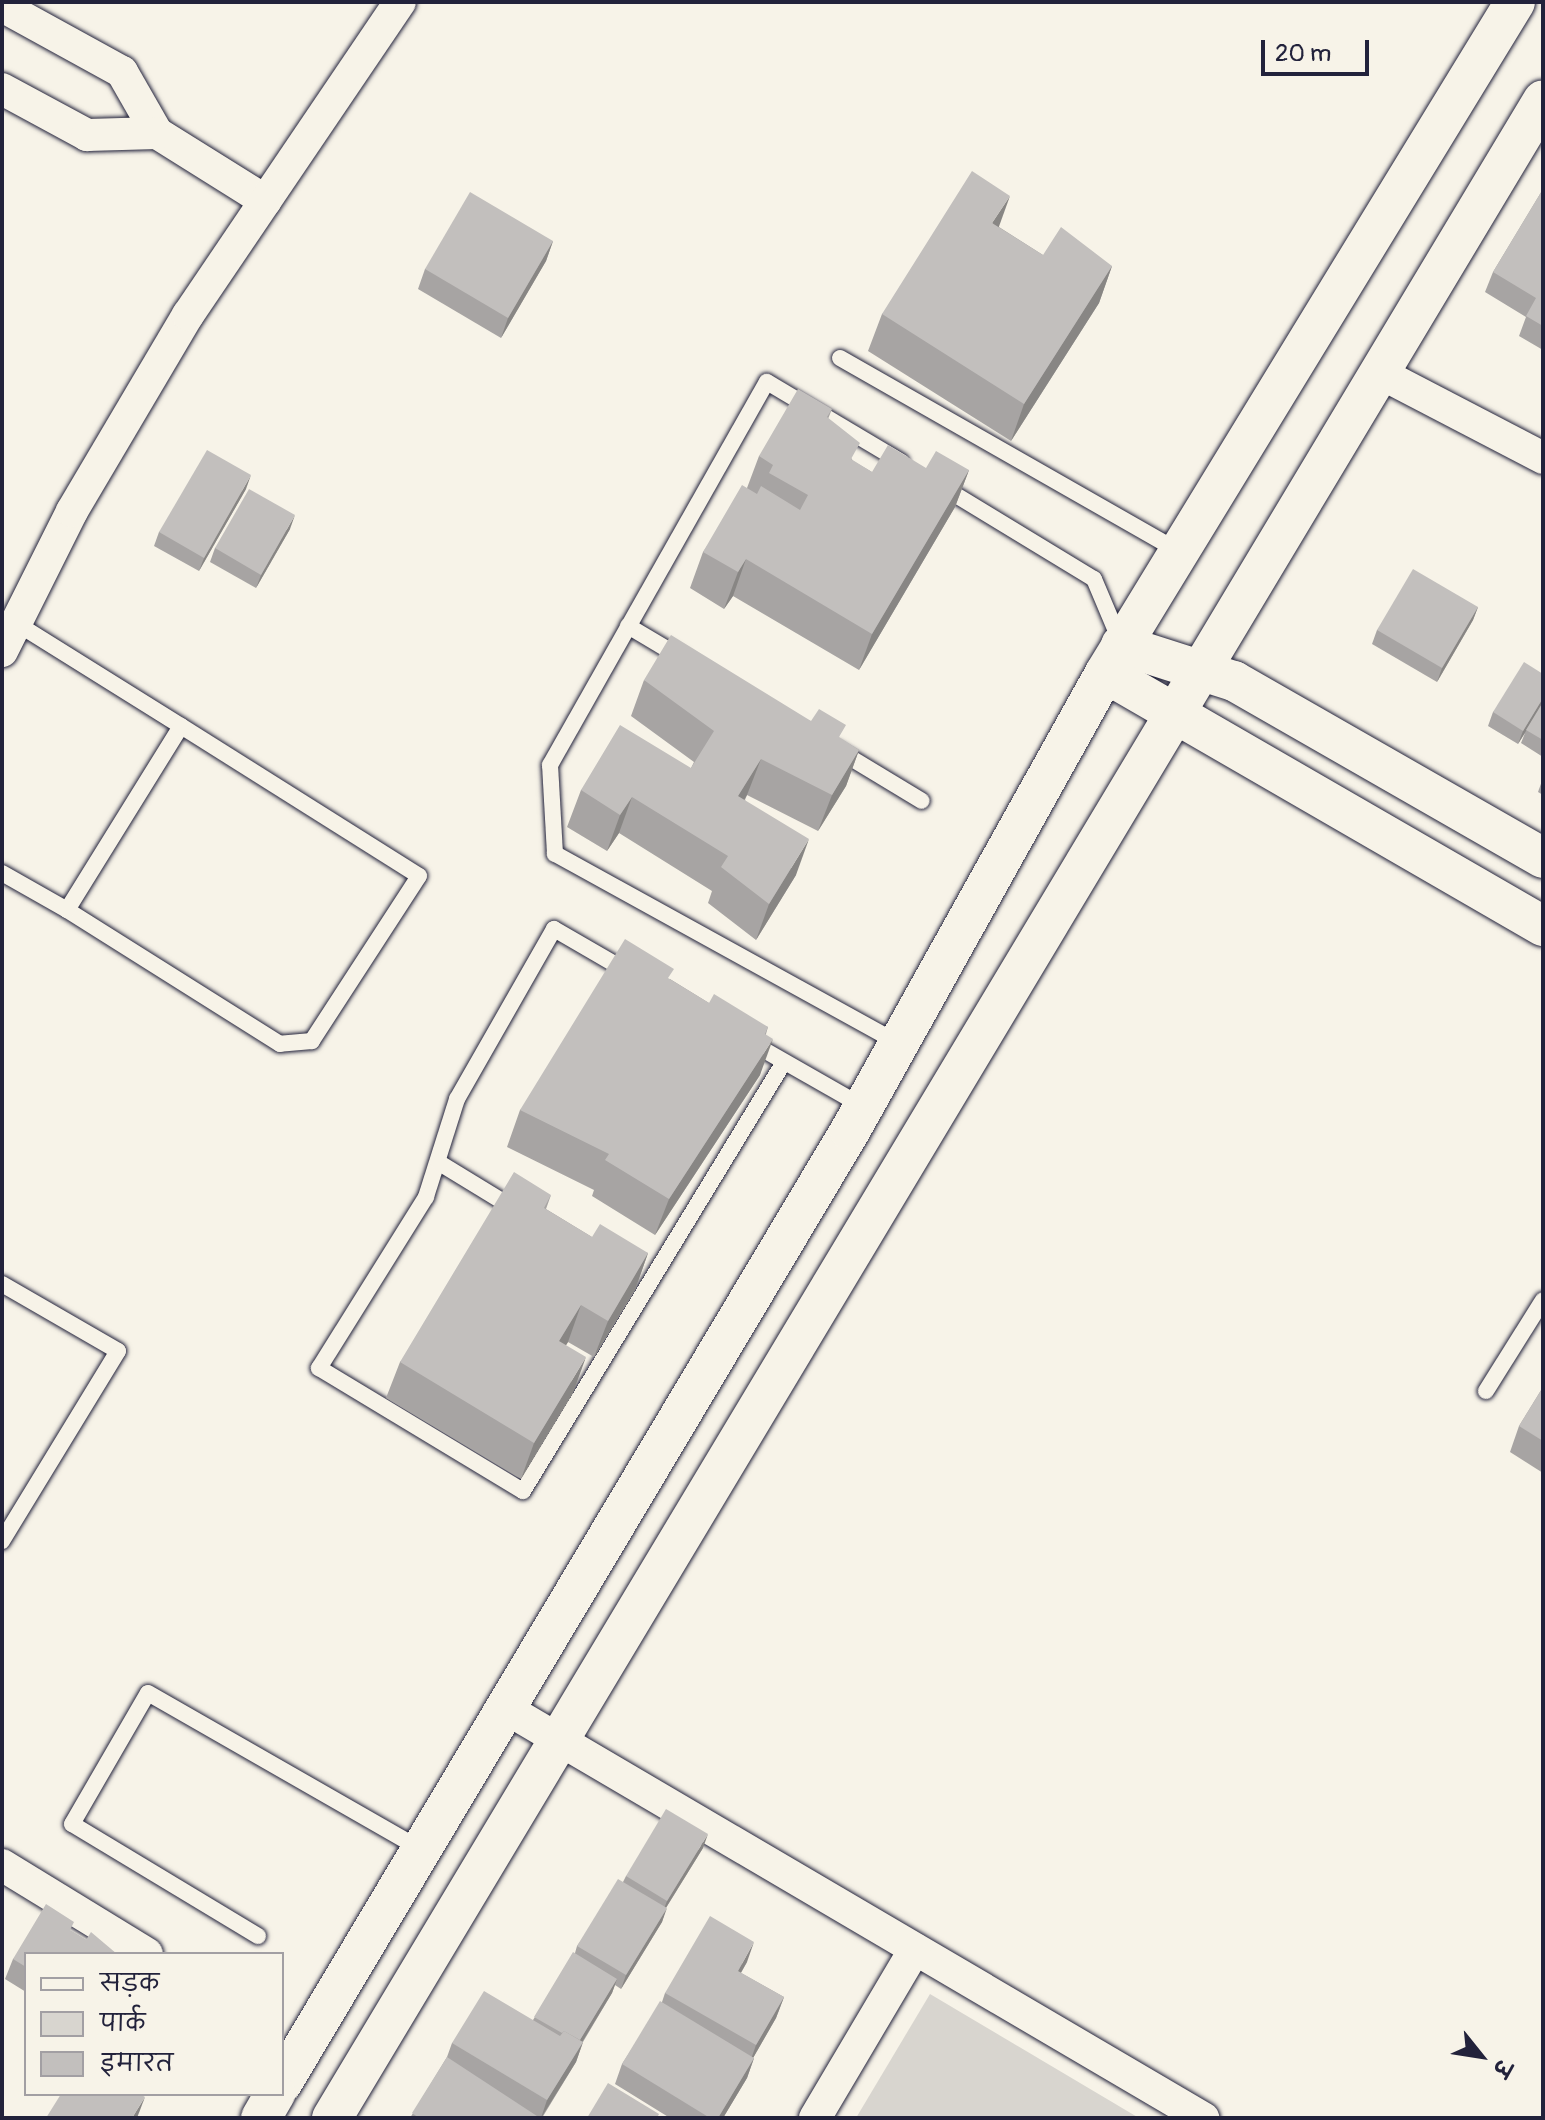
<!DOCTYPE html>
<meta charset="utf-8">
<style>
body{margin:0}
#map{position:relative;width:1545px;height:2120px;overflow:hidden;background:#f7f3e8;font-family:Pangolin,"Playpen Sans Deva",sans-serif}
div>[style]{position:absolute}
[style*='--x']{left:calc(var(--x)*1px);top:calc(var(--y)*1px);width:calc(var(--w)*1px);rotate:calc(var(--a)*1deg)}
.green>*{inset:0;background:#d8d5cf}
.roads{filter:drop-shadow(0 0 2px #22223b) drop-shadow(0 0 2px #22223b)}
.service>*{height:16px;margin:-8px;padding:0 8px;transform-origin:8px;border-radius:8px;background:#f7f3e8}
.minor>*{height:32px;margin:-16px;padding:0 16px;transform-origin:16px;border-radius:16px;background:#f7f3e8}
.tertiary>*{height:40px;margin:-20px;padding:0 20px;transform-origin:20px;border-radius:20px;background:#f7f3e8}
.wall>*{inset:0;background:#a7a4a3}
.shaded-wall>*{inset:0;background:#888684}
.building>*{inset:0;background:#c2bfbd}
span{translate:-50% -50%;white-space:nowrap;text-align:center;line-height:1.15;-webkit-text-stroke:8px #f7f3e8;paint-order:stroke}
.frame{position:absolute;inset:0;border:4px solid #22223b;pointer-events:none}
.legend{position:absolute;left:24px;top:1952px;width:260px;height:144px;box-sizing:border-box;background:#f7f3e8;border:2px solid #a29fa3;margin:0;padding:10px 14px;list-style:none;font-size:24px;color:#22223b}
.legend li{display:flex;align-items:center;gap:16px;height:40px}
.legend b{width:40px;border:2px solid #a29fa3}
.north{position:absolute;left:1441px;top:2016px;width:80px;height:80px;-webkit-text-stroke:6px #f7f3e8;paint-order:stroke;rotate:120deg;font-size:22px;font-weight:700;line-height:32px;text-align:center;color:#22223b}
.north::after{content:'';display:block;margin:auto;width:28px;height:36px;background:#22223b;clip-path:polygon(50% 0,100% 100%,50% 72%,0 100%)}
.scale{position:absolute;left:1261px;top:40px;width:108px;height:36px;box-sizing:border-box;border:4px solid #22223b;border-top:0;padding-left:10px;font-size:24px;line-height:28px;white-space:nowrap;color:#22223b;-webkit-text-stroke:6px #f7f3e8;paint-order:stroke}
</style>
<div id="map">
<div class="green">
<i style="clip-path:polygon(930px 1994px,1139px 2118px,856px 2118px)"></i>
</div>
<div class="roads">
<div class="service">
<i style="--x:840;--y:358;--w:390;--a:29.7"></i>
<i style="--x:941;--y:486;--w:179;--a:31.3"></i>
<i style="--x:1094;--y:579;--w:69;--a:67.1"></i>
<i style="--x:16;--y:623;--w:195;--a:32"></i>
<i style="--x:181;--y:726;--w:281;--a:32.2"></i>
<i style="--x:419;--y:876;--w:197;--a:123"></i>
<i style="--x:312;--y:1041;--w:32;--a:175"></i>
<i style="--x:280;--y:1044;--w:252;--a:-147.8"></i>
<i style="--x:67;--y:910;--w:216;--a:-58.2"></i>
<i style="--x:628;--y:626;--w:63;--a:30.7"></i>
<i style="--x:836;--y:749;--w:100;--a:31.2"></i>
<i style="--x:2;--y:873;--w:75;--a:29.6"></i>
<i style="--x:630;--y:973;--w:88;--a:-149.9"></i>
<i style="--x:554;--y:929;--w:196;--a:119.7"></i>
<i style="--x:457;--y:1099;--w:103;--a:107.6"></i>
<i style="--x:426;--y:1197;--w:202;--a:122"></i>
<i style="--x:319;--y:1368;--w:238;--a:31.1"></i>
<i style="--x:523;--y:1491;--w:502;--a:-58.68"></i>
<i style="--x:750;--y:1042;--w:129;--a:29.7"></i>
<i style="--x:898;--y:1043;--w:392;--a:-151.1"></i>
<i style="--x:555;--y:854;--w:89;--a:-93.2"></i>
<i style="--x:550;--y:765;--w:440;--a:-60.5"></i>
<i style="--x:767;--y:382;--w:156;--a:30.8"></i>
<i style="--x:438;--y:1162;--w:90;--a:31.4"></i>
<i style="--x:2;--y:1284;--w:134;--a:30"></i>
<i style="--x:118;--y:1351;--w:223;--a:121.4"></i>
<i style="--x:1486;--y:1391;--w:107;--a:-57.9"></i>
<i style="--x:258;--y:1936;--w:217;--a:-148.9"></i>
<i style="--x:72;--y:1824;--w:151;--a:-59.9"></i>
<i style="--x:148;--y:1693;--w:314;--a:29.8"></i>
</div>
<div class="minor">
<i style="--x:2;--y:6;--w:137;--a:28.8"></i>
<i style="--x:122;--y:72;--w:70;--a:60.2"></i>
<i style="--x:157;--y:133;--w:128;--a:32"></i>
<i style="--x:2;--y:89;--w:97;--a:28.4"></i>
<i style="--x:87;--y:135;--w:70;--a:-1.6"></i>
<i style="--x:1380;--y:373;--w:184;--a:27.5"></i>
<i style="--x:2;--y:651;--w:157;--a:-63.4"></i>
<i style="--x:72;--y:511;--w:228;--a:-59.4"></i>
<i style="--x:188;--y:315;--w:378;--a:-55.9"></i>
<i style="--x:505;--y:1708;--w:810;--a:30.43"></i>
<i style="--x:2;--y:1865;--w:170;--a:31.5"></i>
<i style="--x:815;--y:2118;--w:196;--a:-59.4"></i>
</div>
<div class="tertiary">
<i style="--x:1121;--y:645;--w:119;--a:17.7"></i>
<i style="--x:1234;--y:681;--w:356;--a:29.8"></i>
<i style="--x:1105;--y:673;--w:506;--a:30.01"></i>
<i style="--x:282;--y:2083;--w:1109;--a:-59.18"></i>
<i style="--x:850;--y:1131;--w:524;--a:-60.89"></i>
<i style="--x:1105;--y:673;--w:786;--a:-58.57"></i>
<i style="--x:261;--y:2118;--w:28;--a:-60"></i>
<i style="--x:332;--y:2118;--w:2353;--a:-59.03"></i>
</div>
</div>
<div class="wall">
<i style="clip-path:polygon(1543px 189px,1543px 350px,1519px 336px,1526px 317px,1485px 292px,1493px 272px)"></i>
<i style="clip-path:polygon(999px 227px,1043px 255px,1112px 266px,1099px 303px,1011px 441px,868px 351px,882px 314px)"></i>
<i style="clip-path:polygon(553px 241px,546px 261px,501px 338px,418px 289px,425px 269px)"></i>
<i style="clip-path:polygon(832px 409px,828px 419px,853px 461px,872px 472px,926px 468px,969px 470px,955px 507px,859px 670px,733px 596px,724px 609px,690px 588px,703px 552px,747px 488px,759px 456px)"></i>
<i style="clip-path:polygon(246px 489px,199px 571px,154px 546px,159px 532px)"></i>
<i style="clip-path:polygon(290px 529px,256px 588px,210px 562px,215px 548px)"></i>
<i style="clip-path:polygon(1478px 607px,1473px 620px,1437px 682px,1372px 644px,1377px 630px)"></i>
<i style="clip-path:polygon(1543px 674px,1543px 757px,1521px 743px,1525px 733px,1518px 744px,1488px 726px,1493px 712px)"></i>
<i style="clip-path:polygon(644px 680px,811px 721px,859px 750px,846px 786px,818px 831px,747px 795px,745px 800px,796px 875px,756px 940px,708px 903px,712px 891px,619px 833px,607px 851px,567px 827px,581px 790px,691px 768px,694px 762px,631px 716px)"></i>
<i style="clip-path:polygon(1543px 778px,1543px 795px,1538px 792px)"></i>
<i style="clip-path:polygon(670px 979px,709px 1003px,768px 1027px,766px 1034px,760px 1075px,655px 1235px,592px 1196px,594px 1190px,507px 1147px,520px 1110px)"></i>
<i style="clip-path:polygon(551px 1195px,546px 1209px,592px 1237px,648px 1253px,635px 1290px,594px 1357px,568px 1342px,566px 1345px,573px 1393px,521px 1479px,386px 1398px,400px 1362px)"></i>
<i style="clip-path:polygon(1543px 1387px,1543px 1473px,1510px 1452px,1519px 1426px)"></i>
<i style="clip-path:polygon(703px 1848px,666px 1908px,662px 1922px,621px 1989px,615px 1985px,612px 1993px,583px 2042px,576px 2062px,542px 2118px,410px 2118px,447px 2057px,452px 2043px,533px 2020px,575px 1953px,577px 1946px,623px 1882px,626px 1876px)"></i>
<i style="clip-path:polygon(71px 1931px,86px 1940px,117px 1954px,26px 1954px,26px 1992px,5px 1979px,13px 1959px)"></i>
<i style="clip-path:polygon(747px 1962px,741px 1973px,784px 1997px,776px 2018px,753px 2058px,754px 2058px,747px 2078px,723px 2118px,670px 2118px,615px 2084px,622px 2064px,662px 2002px,665px 1993px)"></i>
</div>
<div class="shaded-wall">
<i style="clip-path:polygon(1010px 196px,997px 232px,992px 223px)"></i>
<i style="clip-path:polygon(553px 241px,546px 261px,501px 338px,508px 318px)"></i>
<i style="clip-path:polygon(1112px 266px,1099px 303px,1011px 441px,1024px 404px)"></i>
<i style="clip-path:polygon(969px 470px,955px 507px,859px 670px,872px 634px)"></i>
<i style="clip-path:polygon(251px 475px,246px 489px,199px 571px,204px 558px)"></i>
<i style="clip-path:polygon(295px 515px,290px 529px,256px 588px,261px 575px)"></i>
<i style="clip-path:polygon(746px 559px,733px 596px,724px 609px,738px 572px)"></i>
<i style="clip-path:polygon(1478px 607px,1473px 620px,1437px 682px,1442px 668px)"></i>
<i style="clip-path:polygon(1543px 698px,1543px 703px,1518px 744px,1523px 731px)"></i>
<i style="clip-path:polygon(859px 750px,846px 786px,818px 831px,832px 795px)"></i>
<i style="clip-path:polygon(761px 759px,747px 795px,725px 832px,738px 796px)"></i>
<i style="clip-path:polygon(632px 797px,619px 833px,607px 851px,620px 815px)"></i>
<i style="clip-path:polygon(809px 839px,796px 875px,756px 940px,769px 904px)"></i>
<i style="clip-path:polygon(773px 1039px,760px 1075px,655px 1235px,669px 1199px)"></i>
<i style="clip-path:polygon(648px 1253px,635px 1290px,594px 1357px,608px 1321px)"></i>
<i style="clip-path:polygon(581px 1305px,568px 1342px,546px 1377px,559px 1341px)"></i>
<i style="clip-path:polygon(586px 1357px,573px 1393px,521px 1479px,534px 1443px)"></i>
<i style="clip-path:polygon(708px 1834px,703px 1848px,662px 1914px,667px 1901px)"></i>
<i style="clip-path:polygon(667px 1908px,662px 1922px,621px 1989px,626px 1975px)"></i>
<i style="clip-path:polygon(754px 1942px,747px 1962px,730px 1991px,738px 1971px)"></i>
<i style="clip-path:polygon(617px 1979px,612px 1993px,573px 2057px,578px 2043px)"></i>
<i style="clip-path:polygon(784px 1997px,776px 2018px,749px 2065px,756px 2045px)"></i>
<i style="clip-path:polygon(583px 2042px,576px 2062px,541px 2118px,547px 2100px)"></i>
<i style="clip-path:polygon(754px 2058px,747px 2078px,723px 2118px,718px 2118px)"></i>
<i style="clip-path:polygon(145px 2097px,137px 2118px,132px 2118px)"></i>
</div>
<div class="building">
<i style="clip-path:polygon(972px 171px,1010px 196px,992px 223px,1043px 255px,1061px 227px,1112px 266px,1024px 404px,882px 314px)"></i>
<i style="clip-path:polygon(1543px 189px,1543px 326px,1526px 316px,1536px 298px,1493px 272px)"></i>
<i style="clip-path:polygon(470px 192px,553px 241px,508px 318px,425px 269px)"></i>
<i style="clip-path:polygon(798px 389px,832px 409px,827px 417px,860px 443px,851px 459px,872px 472px,888px 445px,926px 468px,936px 451px,969px 470px,872px 634px,746px 559px,738px 572px,703px 552px,742px 485px,757px 494px,761px 486px,800px 510px,808px 495px,769px 473px,773px 465px,759px 456px)"></i>
<i style="clip-path:polygon(207px 450px,251px 475px,204px 558px,159px 532px)"></i>
<i style="clip-path:polygon(249px 489px,295px 515px,261px 575px,215px 548px)"></i>
<i style="clip-path:polygon(1413px 569px,1478px 607px,1442px 668px,1377px 630px)"></i>
<i style="clip-path:polygon(671px 635px,811px 721px,819px 709px,846px 725px,839px 737px,859px 750px,832px 795px,761px 759px,738px 796px,809px 839px,769px 904px,721px 867px,728px 856px,632px 797px,620px 815px,581px 790px,620px 725px,691px 768px,714px 731px,644px 680px)"></i>
<i style="clip-path:polygon(1524px 662px,1543px 674px,1543px 698px,1523px 731px,1493px 712px)"></i>
<i style="clip-path:polygon(1543px 702px,1543px 740px,1526px 730px)"></i>
<i style="clip-path:polygon(625px 939px,674px 969px,668px 978px,709px 1003px,714px 994px,768px 1027px,765px 1034px,773px 1039px,669px 1199px,605px 1160px,609px 1154px,520px 1110px)"></i>
<i style="clip-path:polygon(514px 1172px,551px 1195px,544px 1208px,592px 1237px,600px 1224px,648px 1253px,608px 1321px,581px 1305px,559px 1341px,586px 1357px,534px 1443px,400px 1362px)"></i>
<i style="clip-path:polygon(1543px 1387px,1543px 1441px,1519px 1426px)"></i>
<i style="clip-path:polygon(666px 1809px,708px 1834px,667px 1901px,626px 1876px)"></i>
<i style="clip-path:polygon(618px 1879px,667px 1908px,626px 1975px,577px 1946px)"></i>
<i style="clip-path:polygon(46px 1904px,74px 1922px,70px 1930px,86px 1940px,91px 1932px,117px 1954px,26px 1954px,26px 1967px,13px 1959px)"></i>
<i style="clip-path:polygon(710px 1916px,754px 1942px,738px 1971px,784px 1997px,756px 2045px,665px 1993px)"></i>
<i style="clip-path:polygon(573px 1952px,617px 1979px,580px 2040px,564px 2031px,562px 2033px,534px 2017px)"></i>
<i style="clip-path:polygon(484px 1991px,560px 2036px,564px 2031px,583px 2042px,547px 2100px,452px 2043px)"></i>
<i style="clip-path:polygon(660px 2001px,754px 2058px,718px 2118px,710px 2118px,622px 2064px)"></i>
<i style="clip-path:polygon(447px 2057px,540px 2118px,419px 2118px,412px 2113px)"></i>
<i style="clip-path:polygon(608px 2083px,659px 2114px,657px 2118px,587px 2118px)"></i>
<i style="clip-path:polygon(61px 2094px,140px 2094px,145px 2097px,132px 2118px,46px 2118px)"></i>
</div>
<div class="frame"></div>
<ul class="legend">
<li><b style="height:10px;background:#f7f3e8"></b>सड़क</li>
<li><b style="height:22px;background:#d8d5cf"></b>पार्क</li>
<li><b style="height:22px;background:#c2bfbd"></b>इमारत</li>
</ul>
<div class="north">उ</div>
<div class="scale">20 m</div>
</div>
